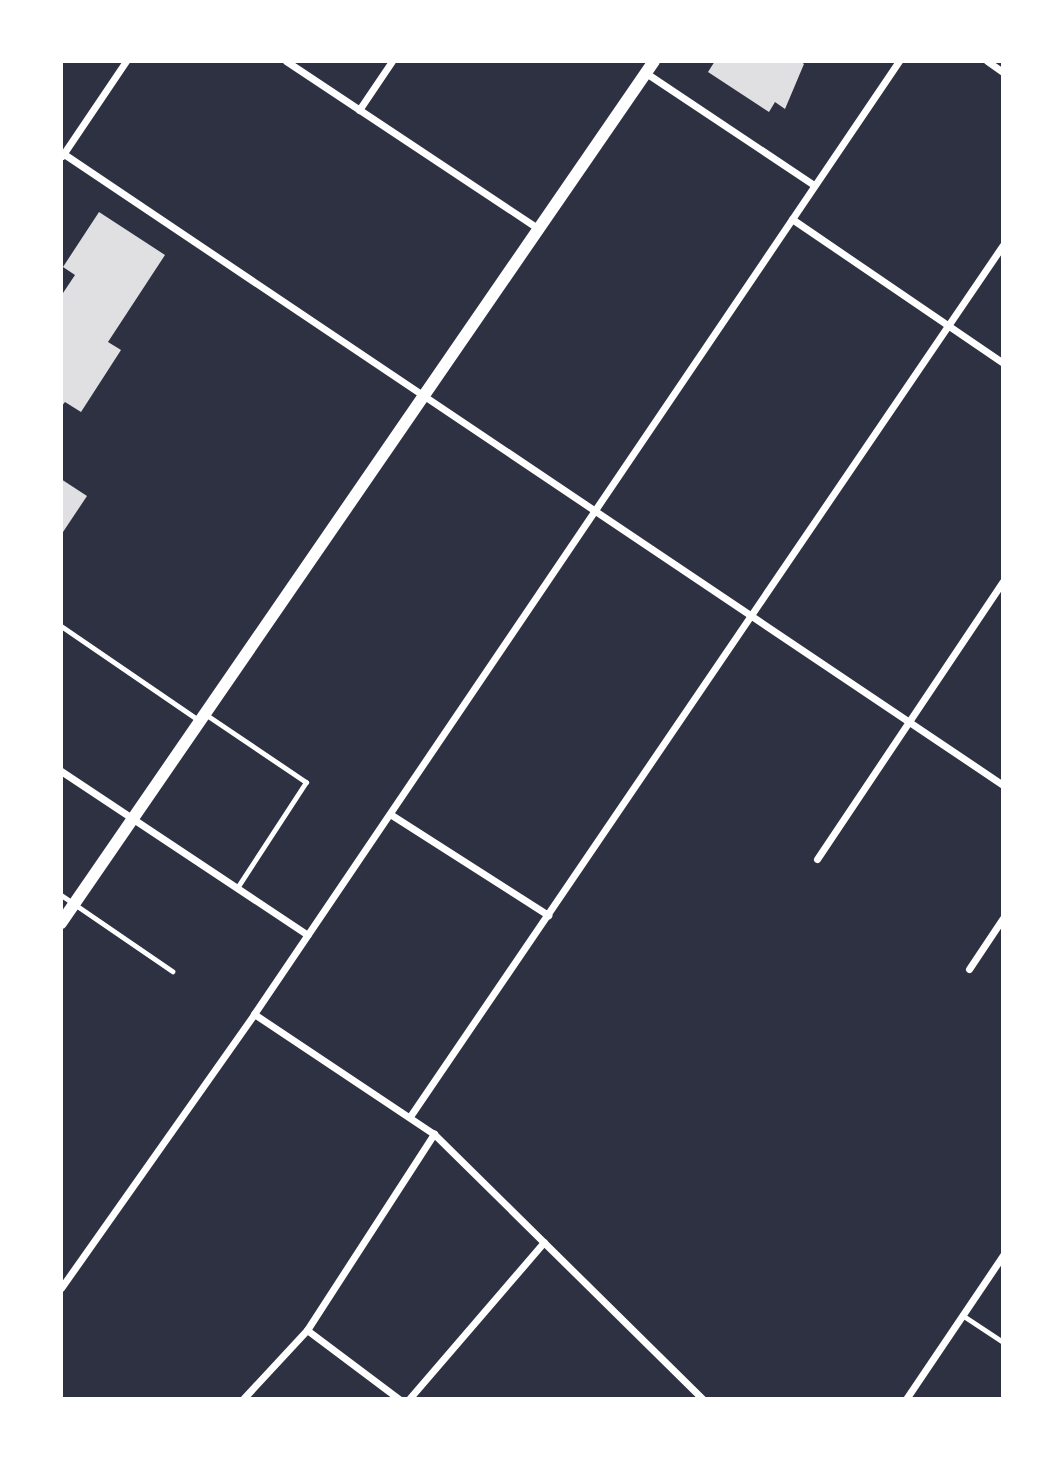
<!DOCTYPE html>
<style>
body{margin:0}
#map{position:relative;width:1064px;height:1460px;overflow:hidden;background:#2d3142;font-family:Figtree,sans-serif}
div>[style]{position:absolute}
[style*='--x']{left:calc(var(--x)*1px);top:calc(var(--y)*1px);width:calc(var(--w)*1px);rotate:calc(var(--a)*1deg)}
.building>*{inset:0;background:#e0e0e3}
.service>*{height:5px;margin:-2.5px;padding:0 2.5px;transform-origin:2.5px;border-radius:2.5px;background:#fff}
.minor>*{height:7px;margin:-3.5px;padding:0 3.5px;transform-origin:3.5px;border-radius:3.5px;background:#fff}
.tertiary>*{height:12px;margin:-6px;padding:0 6px;transform-origin:6px;border-radius:6px;background:#fff}
span{translate:-50% -50%;white-space:nowrap;text-align:center;line-height:1.15;-webkit-text-stroke:5px #fff;paint-order:stroke}
.frame{position:absolute;inset:0;border:63px solid #fff;pointer-events:none}
</style>
<div id="map">
<div class="building">
<i style="clip-path:polygon(715px 61px,800px 61px,804px 64px,785px 109px,775px 102px,769px 112px,708px 72px)"></i>
<i style="clip-path:polygon(99px 212px,165px 255px,108px 342px,121px 350px,81px 412px,65px 402px,61px 407px,61px 296px,75px 275px,63px 267px)"></i>
<i style="clip-path:polygon(61px 479px,87px 496px,61px 535px)"></i>
</div>
<div class="service">
<i style="--x:61;--y:626;--w:168;--a:34.4"></i>
<i style="--x:205;--y:714;--w:122;--a:34"></i>
<i style="--x:306;--y:782;--w:126;--a:123.1"></i>
<i style="--x:61;--y:895;--w:135;--a:34.4"></i>
<i style="--x:962;--y:1315;--w:49;--a:33.4"></i>
</div>
<div class="minor">
<i style="--x:286;--y:61;--w:304;--a:33.6"></i>
<i style="--x:987;--y:61;--w:19;--a:35"></i>
<i style="--x:646;--y:73;--w:202;--a:33.7"></i>
<i style="--x:359;--y:110;--w:59;--a:-56"></i>
<i style="--x:61;--y:152;--w:1135;--a:33.9"></i>
<i style="--x:62;--y:156;--w:115;--a:-56"></i>
<i style="--x:792;--y:219;--w:255;--a:34.3"></i>
<i style="--x:61;--y:771;--w:296;--a:33.6"></i>
<i style="--x:390;--y:814;--w:188;--a:32.6"></i>
<i style="--x:817;--y:859;--w:334;--a:-56.2"></i>
<i style="--x:969;--y:969;--w:61;--a:-56.3"></i>
<i style="--x:254;--y:1014;--w:216;--a:33.7"></i>
<i style="--x:434;--y:1134;--w:378;--a:44.6"></i>
<i style="--x:411;--y:1115;--w:1052;--a:-55.77"></i>
<i style="--x:61;--y:1288;--w:335;--a:-54.8"></i>
<i style="--x:254;--y:1014;--w:1151;--a:-55.91"></i>
<i style="--x:307;--y:1330;--w:115;--a:36.9"></i>
<i style="--x:243;--y:1399;--w:94;--a:-47.2"></i>
<i style="--x:307;--y:1330;--w:234;--a:-57.1"></i>
<i style="--x:409;--y:1399;--w:207;--a:-49.3"></i>
<i style="--x:906;--y:1399;--w:174;--a:-56"></i>
</div>
<div class="tertiary">
<i style="--x:61;--y:923;--w:1046;--a:-55.47"></i>
</div>
<div class="frame"></div>
</div>
